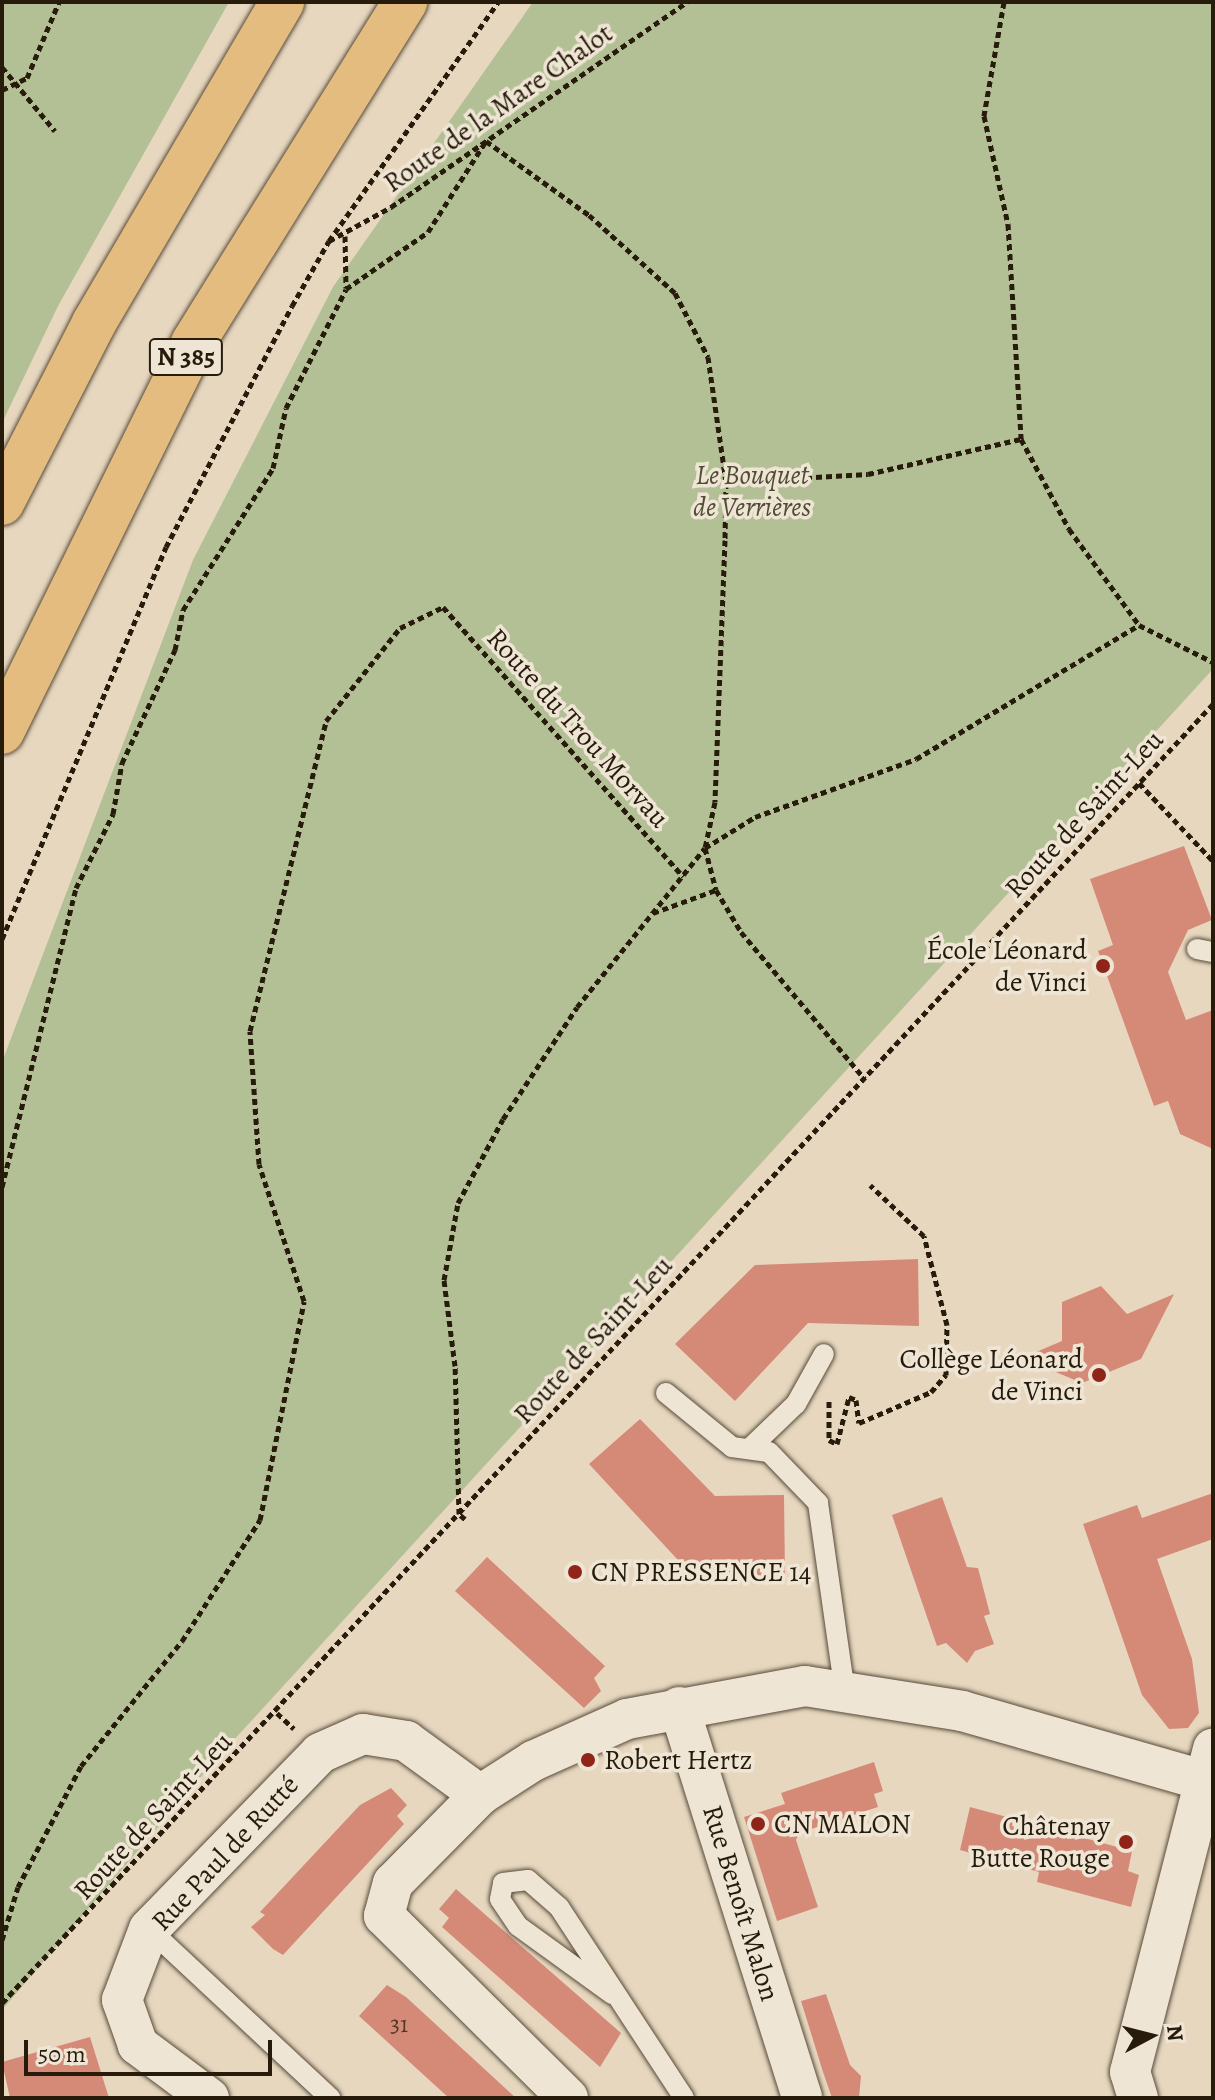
<!DOCTYPE html>
<meta charset="utf-8">
<style>
body{margin:0}
#map{position:relative;width:1215px;height:2100px;overflow:hidden;background:#e7d7bf;font-family:Alegreya,serif}
div>[style]{position:absolute}
[style*='--x']{left:calc(var(--x)*1px);top:calc(var(--y)*1px);width:calc(var(--w)*1px);rotate:calc(var(--a)*1deg)}
.green>*{inset:0;background:#b3bf94}
.building>*{inset:0;background:#d58a78}
.path>*{height:5px;margin-top:-2.5px;transform-origin:0;background:repeating-linear-gradient(90deg,#271c0c 0 6px,transparent 0 10px)}
.roads{filter:drop-shadow(0 0 2px #574b39) drop-shadow(0 0 2px #574b39)}
.lane>*{height:20px;margin:-10px;padding:0 10px;transform-origin:10px;border-radius:10px;background:#efe5d5}
.street>*{height:40px;margin:-20px;padding:0 20px;transform-origin:20px;border-radius:20px;background:#efe5d5}
.highway>*{height:44px;margin:-22px;padding:0 22px;transform-origin:22px;border-radius:22px;background:#e4bc80}
.dots>*{width:22px;height:22px;translate:-50% -50%;box-sizing:border-box;border:4px solid #efe5d5;border-radius:50%}
span{translate:-50% -50%;white-space:nowrap;text-align:center;line-height:1.15;-webkit-text-stroke:7px #efe5d5;paint-order:stroke}
.number-label{font-size:24px;color:#523827}
.number-label span{-webkit-text-stroke-width:0}
.shield-label span{padding:2px 6px;background:#efe5d5;border:2px solid;border-radius:6px;-webkit-text-stroke-width:0}
.shield-label{font-size:26px;color:#271c0c;font-weight:700}
.street-label{font-size:28px;color:#271c0c}
.park-label{font-size:28px;color:#514d35;font-style:italic}
.poi-label{font-size:28px;color:#271c0c}
.right{translate:-100% -50%;text-align:right}
.left{translate:0 -50%;text-align:left}
.frame{position:absolute;inset:0;border:4px solid #271c0c;pointer-events:none}
.north{position:absolute;left:1111px;top:1996px;width:80px;height:80px;-webkit-text-stroke:6px #efe5d5;paint-order:stroke;rotate:83deg;font-size:22px;font-weight:700;line-height:32px;text-align:center;color:#271c0c}
.north::after{content:'';display:block;margin:auto;width:28px;height:36px;background:#271c0c;clip-path:polygon(50% 0,100% 100%,50% 72%,0 100%)}
.scale{position:absolute;left:24px;top:2040px;width:248px;height:36px;box-sizing:border-box;border:4px solid #271c0c;border-top:0;padding-left:10px;font-size:24px;line-height:28px;white-space:nowrap;color:#271c0c;-webkit-text-stroke:6px #efe5d5;paint-order:stroke}
</style>
<div id="map">
<div class="green">
<i style="clip-path:polygon(2px 2px,229px 2px,58px 306px,2px 423px)"></i>
<i style="clip-path:polygon(533px 2px,1213px 2px,1213px 669px,211px 1765px,2px 2010px,2px 1062px,193px 560px,333px 287px)"></i>
</div>
<div class="building">
<i style="clip-path:polygon(1184px 846px,1212px 920px,1188px 930px,1168px 972px,1186px 1020px,1213px 1010px,1213px 1149px,1180px 1134px,1168px 1101px,1154px 1106px,1098px 951px,1113px 945px,1090px 879px)"></i>
<i style="clip-path:polygon(918px 1259px,919px 1326px,808px 1323px,735px 1401px,675px 1344px,755px 1265px)"></i>
<i style="clip-path:polygon(1101px 1286px,1127px 1314px,1174px 1294px,1141px 1359px,1082px 1383px,1022px 1358px,1062px 1341px,1062px 1302px)"></i>
<i style="clip-path:polygon(640px 1419px,715px 1496px,784px 1495px,785px 1576px,690px 1573px,589px 1464px)"></i>
<i style="clip-path:polygon(1213px 1493px,1213px 1539px,1157px 1559px,1192px 1659px,1199px 1713px,1188px 1728px,1169px 1729px,1142px 1695px,1083px 1524px,1137px 1505px,1142px 1518px)"></i>
<i style="clip-path:polygon(942px 1497px,967px 1567px,978px 1568px,990px 1614px,984px 1616px,994px 1644px,975px 1651px,967px 1663px,946px 1643px,937px 1646px,892px 1515px)"></i>
<i style="clip-path:polygon(487px 1557px,605px 1666px,594px 1678px,601px 1691px,584px 1708px,455px 1591px)"></i>
<i style="clip-path:polygon(874px 1762px,883px 1791px,874px 1794px,878px 1807px,799px 1833px,796px 1840px,818px 1907px,777px 1921px,744px 1817px,785px 1804px,781px 1793px)"></i>
<i style="clip-path:polygon(391px 1788px,407px 1805px,397px 1816px,404px 1824px,283px 1955px,273px 1949px,251px 1927px,265px 1915px,260px 1912px,360px 1805px)"></i>
<i style="clip-path:polygon(970px 1807px,1132px 1851px,1128px 1871px,1139px 1875px,1131px 1907px,1037px 1882px,1039px 1872px,960px 1850px)"></i>
<i style="clip-path:polygon(456px 1889px,621px 2033px,600px 2067px,442px 1927px,449px 1918px,439px 1909px)"></i>
<i style="clip-path:polygon(387px 1985px,406px 1997px,516px 2098px,449px 2098px,359px 2016px)"></i>
<i style="clip-path:polygon(826px 1994px,850px 2065px,861px 2076px,859px 2098px,832px 2098px,823px 2072px,801px 2001px)"></i>
<i style="clip-path:polygon(90px 2037px,109px 2098px,10px 2098px,2px 2062px)"></i>
</div>
<div class="path">
<i style="--x:1004;--y:2;--w:116;--a:100"></i>
<i style="--x:984;--y:116;--w:111;--a:77.5"></i>
<i style="--x:1008;--y:224;--w:215;--a:86.5"></i>
<i style="--x:1021;--y:439;--w:102;--a:61.9"></i>
<i style="--x:1069;--y:529;--w:119;--a:53.9"></i>
<i style="--x:1139;--y:625;--w:83;--a:26.6"></i>
<i style="--x:2;--y:67;--w:83;--a:50.4"></i>
<i style="--x:2;--y:90;--w:28;--a:-26"></i>
<i style="--x:27;--y:78;--w:82;--a:-67.2"></i>
<i style="--x:486;--y:141;--w:127;--a:35.7"></i>
<i style="--x:589;--y:215;--w:116;--a:42.2"></i>
<i style="--x:675;--y:293;--w:72;--a:62.7"></i>
<i style="--x:708;--y:357;--w:126;--a:81.8"></i>
<i style="--x:726;--y:482;--w:58;--a:91"></i>
<i style="--x:725;--y:540;--w:262;--a:92.2"></i>
<i style="--x:715;--y:802;--w:47;--a:102.3"></i>
<i style="--x:705;--y:848;--w:43;--a:75.3"></i>
<i style="--x:716;--y:890;--w:49;--a:59.2"></i>
<i style="--x:741;--y:932;--w:192;--a:49.9"></i>
<i style="--x:345;--y:236;--w:52;--a:88.9"></i>
<i style="--x:329;--y:241;--w:71;--a:-28.7"></i>
<i style="--x:391;--y:207;--w:360;--a:-34.7"></i>
<i style="--x:726;--y:482;--w:142;--a:-3.2"></i>
<i style="--x:868;--y:474;--w:157;--a:-12.9"></i>
<i style="--x:1139;--y:783;--w:108;--a:46.5"></i>
<i style="--x:653;--y:913;--w:67;--a:-20.1"></i>
<i style="--x:2;--y:939;--w:425;--a:-67.3"></i>
<i style="--x:166;--y:547;--w:272;--a:-62.4"></i>
<i style="--x:292;--y:306;--w:75;--a:-60.4"></i>
<i style="--x:329;--y:241;--w:293;--a:-54.7"></i>
<i style="--x:2;--y:1187;--w:308;--a:-76.1"></i>
<i style="--x:76;--y:888;--w:83;--a:-63.4"></i>
<i style="--x:113;--y:814;--w:52;--a:-80"></i>
<i style="--x:122;--y:763;--w:125;--a:-64.9"></i>
<i style="--x:175;--y:650;--w:41;--a:-78.7"></i>
<i style="--x:183;--y:610;--w:168;--a:-57.6"></i>
<i style="--x:273;--y:468;--w:61;--a:-77.8"></i>
<i style="--x:286;--y:408;--w:133;--a:-63.2"></i>
<i style="--x:346;--y:289;--w:100;--a:-34.8"></i>
<i style="--x:428;--y:232;--w:108;--a:-57.5"></i>
<i style="--x:829;--y:1401;--w:39;--a:90"></i>
<i style="--x:829;--y:1440;--w:9;--a:27"></i>
<i style="--x:837;--y:1444;--w:49;--a:-75.7"></i>
<i style="--x:849;--y:1397;--w:8;--a:23"></i>
<i style="--x:856;--y:1400;--w:23;--a:83"></i>
<i style="--x:859;--y:1423;--w:78;--a:-23.3"></i>
<i style="--x:931;--y:1392;--w:23;--a:-49"></i>
<i style="--x:946;--y:1375;--w:50;--a:-88.9"></i>
<i style="--x:947;--y:1325;--w:92;--a:-104.5"></i>
<i style="--x:924;--y:1236;--w:74;--a:-136.6"></i>
<i style="--x:465;--y:1519;--w:8;--a:-140"></i>
<i style="--x:459;--y:1514;--w:148;--a:-91.5"></i>
<i style="--x:455;--y:1366;--w:87;--a:-97.3"></i>
<i style="--x:444;--y:1280;--w:78;--a:-79.7"></i>
<i style="--x:458;--y:1203;--w:95;--a:-61.8"></i>
<i style="--x:503;--y:1119;--w:134;--a:-56.5"></i>
<i style="--x:577;--y:1007;--w:204;--a:-51.2"></i>
<i style="--x:705;--y:848;--w:59;--a:-31.8"></i>
<i style="--x:755;--y:817;--w:171;--a:-19.8"></i>
<i style="--x:916;--y:759;--w:260;--a:-31"></i>
<i style="--x:277;--y:1713;--w:23;--a:43"></i>
<i style="--x:2;--y:1940;--w:55;--a:-73.2"></i>
<i style="--x:18;--y:1887;--w:136;--a:-62.5"></i>
<i style="--x:81;--y:1766;--w:161;--a:-51.1"></i>
<i style="--x:182;--y:1641;--w:144;--a:-57.2"></i>
<i style="--x:260;--y:1520;--w:223;--a:-78.6"></i>
<i style="--x:304;--y:1301;--w:144;--a:-108.2"></i>
<i style="--x:259;--y:1164;--w:133;--a:-93.9"></i>
<i style="--x:250;--y:1031;--w:319;--a:-76.2"></i>
<i style="--x:326;--y:721;--w:119;--a:-51.5"></i>
<i style="--x:400;--y:628;--w:48;--a:-26"></i>
<i style="--x:443;--y:607;--w:361;--a:48.3"></i>
<i style="--x:2;--y:2003;--w:1776;--a:-47.01"></i>
</div>
<div class="roads">
<div class="lane">
<i style="--x:1197;--y:949;--w:16;--a:11"></i>
<i style="--x:666;--y:1393;--w:85;--a:39.3"></i>
<i style="--x:732;--y:1447;--w:37;--a:8"></i>
<i style="--x:769;--y:1452;--w:71;--a:46.1"></i>
<i style="--x:818;--y:1503;--w:191;--a:81.9"></i>
<i style="--x:749;--y:1449;--w:65;--a:-43.8"></i>
<i style="--x:796;--y:1404;--w:57;--a:-60.8"></i>
<i style="--x:149;--y:1929;--w:248;--a:43"></i>
<i style="--x:612;--y:1994;--w:116;--a:-144.1"></i>
<i style="--x:518;--y:1926;--w:32;--a:-124"></i>
<i style="--x:500;--y:1899;--w:16;--a:-79"></i>
<i style="--x:503;--y:1883;--w:25;--a:-7"></i>
<i style="--x:528;--y:1880;--w:41;--a:41.1"></i>
<i style="--x:559;--y:1907;--w:228;--a:56.8"></i>
</div>
<div class="street">
<i style="--x:679;--y:1707;--w:410;--a:72.5"></i>
<i style="--x:209;--y:2098;--w:89;--a:-143.3"></i>
<i style="--x:138;--y:2045;--w:48;--a:-109.6"></i>
<i style="--x:122;--y:2000;--w:76;--a:-69.2"></i>
<i style="--x:149;--y:1929;--w:245;--a:-45.8"></i>
<i style="--x:320;--y:1753;--w:47;--a:-23.8"></i>
<i style="--x:363;--y:1734;--w:44;--a:9.2"></i>
<i style="--x:406;--y:1741;--w:92;--a:36.1"></i>
<i style="--x:568;--y:2098;--w:259;--a:-135.3"></i>
<i style="--x:384;--y:1916;--w:34;--a:-75"></i>
<i style="--x:393;--y:1883;--w:124;--a:-45.3"></i>
<i style="--x:480;--y:1795;--w:63;--a:-32.7"></i>
<i style="--x:533;--y:1761;--w:103;--a:-24.1"></i>
<i style="--x:627;--y:1719;--w:181;--a:-10.5"></i>
<i style="--x:805;--y:1686;--w:159;--a:9"></i>
<i style="--x:962;--y:1711;--w:261;--a:16"></i>
<i style="--x:1138;--y:2098;--w:27;--a:-107"></i>
<i style="--x:1130;--y:2072;--w:334;--a:-75.6"></i>
</div>
<div class="highway">
<i style="--x:2;--y:503;--w:202;--a:-62.9"></i>
<i style="--x:94;--y:323;--w:372;--a:-59.6"></i>
<i style="--x:2;--y:732;--w:433;--a:-63.8"></i>
<i style="--x:193;--y:343;--w:402;--a:-58.1"></i>
</div>
</div>
<div class="dots">
<i style="left:1103px;top:966px;background:#8f2418"></i>
<i style="left:1099px;top:1375px;background:#8f2418"></i>
<i style="left:575px;top:1572px;background:#8f2418"></i>
<i style="left:588px;top:1760px;background:#8f2418"></i>
<i style="left:758px;top:1824px;background:#8f2418"></i>
<i style="left:1126px;top:1842px;background:#8f2418"></i>
</div>
<div class="number-label">
<span style="left:399px;top:2025px">31</span>
</div>
<div class="shield-label">
<span style="left:186px;top:357px">N 385</span>
</div>
<div class="street-label">
<span style="left:498px;top:108px;rotate:-35deg">Route de la Mare Chalot</span>
<span style="left:578px;top:728px;rotate:48deg">Route du Trou Morvau</span>
<span style="left:1084px;top:814px;rotate:-47deg">Route de Saint-Leu</span>
<span style="left:593px;top:1340px;rotate:-47deg">Route de Saint-Leu</span>
<span style="left:153px;top:1816px;rotate:-47deg">Route de Saint-Leu</span>
<span style="left:225px;top:1853px;rotate:-47deg">Rue Paul de Rutté</span>
<span style="left:741px;top:1903px;rotate:73deg">Rue Benoît Malon</span>
</div>
<div class="park-label">
<span style="left:752px;top:491px">Le Bouquet<br>de Verrières</span>
</div>
<div class="poi-label">
<span class="right" style="left:1087px;top:966px">École Léonard<br>de Vinci</span>
<span class="right" style="left:1083px;top:1375px">Collège Léonard<br>de Vinci</span>
<span class="left" style="left:591px;top:1572px">CN PRESSENCE 14</span>
<span class="left" style="left:604px;top:1760px">Robert Hertz</span>
<span class="left" style="left:774px;top:1824px">CN MALON</span>
<span class="right" style="left:1110px;top:1842px">Châtenay<br>Butte Rouge</span>
</div>
<div class="frame"></div>
<div class="north">N</div>
<div class="scale">50 m</div>
</div>
